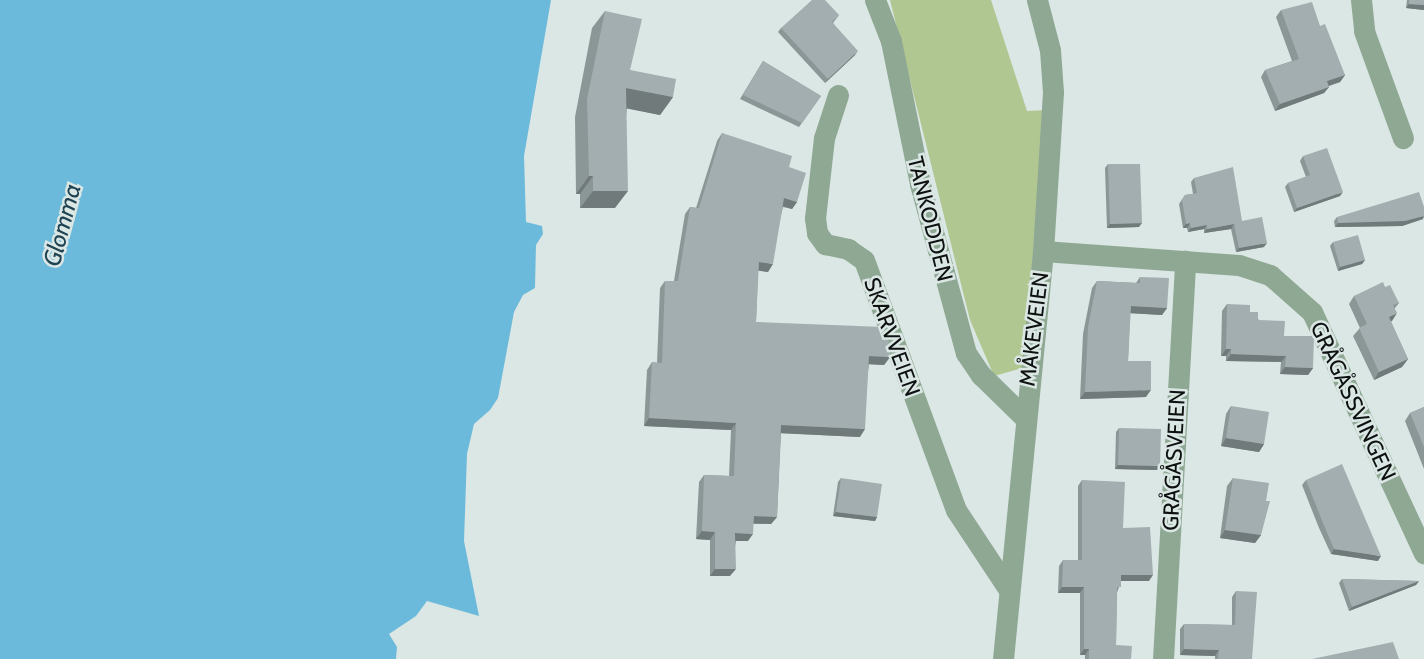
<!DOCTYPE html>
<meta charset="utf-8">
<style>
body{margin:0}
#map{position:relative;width:1424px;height:659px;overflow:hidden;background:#dbe7e4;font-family:Cabin,sans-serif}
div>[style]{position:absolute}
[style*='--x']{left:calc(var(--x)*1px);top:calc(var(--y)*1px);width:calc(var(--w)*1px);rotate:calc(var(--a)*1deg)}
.green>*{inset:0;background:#b1c792}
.water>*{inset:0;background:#6cbadb}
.street>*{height:21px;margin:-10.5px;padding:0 10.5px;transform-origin:10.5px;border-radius:10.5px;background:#8fa894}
.wall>*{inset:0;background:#8b9696}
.shaded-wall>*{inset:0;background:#717a7a}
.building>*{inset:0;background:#a2aeaf}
span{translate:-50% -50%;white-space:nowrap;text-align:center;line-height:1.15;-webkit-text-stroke:5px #dbe7e4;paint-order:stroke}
.street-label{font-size:22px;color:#0d1110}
.water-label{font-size:24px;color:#1f4352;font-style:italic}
</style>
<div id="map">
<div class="green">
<i style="clip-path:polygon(890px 0,991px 0,1027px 111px,1047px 110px,1022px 368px,994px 376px,970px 320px)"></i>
</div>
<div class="water">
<i style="clip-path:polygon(0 0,551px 0,524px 156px,526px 222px,542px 226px,543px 234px,536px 245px,535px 288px,523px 295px,514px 312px,498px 398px,490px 410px,474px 424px,467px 454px,464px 541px,479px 616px,427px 601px,416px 616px,389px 634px,397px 647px,396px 659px,0 659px)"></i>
</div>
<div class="street">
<i style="--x:875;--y:0;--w:44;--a:68.7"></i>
<i style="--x:891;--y:41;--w:146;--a:78.5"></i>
<i style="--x:920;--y:184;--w:175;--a:74.8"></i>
<i style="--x:966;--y:353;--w:27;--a:56"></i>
<i style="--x:981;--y:375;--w:60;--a:44.3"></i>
<i style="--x:1361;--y:0;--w:31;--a:84"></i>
<i style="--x:1364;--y:31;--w:114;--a:70"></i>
<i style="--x:838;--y:95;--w:45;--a:108"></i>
<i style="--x:824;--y:138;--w:81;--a:96.4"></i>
<i style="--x:815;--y:218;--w:15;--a:82"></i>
<i style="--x:817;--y:233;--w:14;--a:54"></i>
<i style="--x:825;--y:244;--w:24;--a:12"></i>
<i style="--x:848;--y:249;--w:19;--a:35"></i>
<i style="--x:864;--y:260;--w:266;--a:69.8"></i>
<i style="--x:956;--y:510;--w:96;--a:56.5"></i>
<i style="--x:1043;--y:251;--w:196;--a:4.1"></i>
<i style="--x:1239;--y:265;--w:33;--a:18"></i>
<i style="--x:1270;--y:275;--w:56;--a:41.4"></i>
<i style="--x:1312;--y:312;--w:266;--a:65.1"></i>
<i style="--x:1003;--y:659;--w:410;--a:-84.4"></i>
<i style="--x:1043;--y:251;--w:159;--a:-86.4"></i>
<i style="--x:1053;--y:92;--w:42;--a:-94.1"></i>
<i style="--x:1050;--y:50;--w:52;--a:-104.6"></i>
<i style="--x:1163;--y:659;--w:399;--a:-86.8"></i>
</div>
<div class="wall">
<i style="clip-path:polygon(1407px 0,1424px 0,1424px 10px,1406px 8px)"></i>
<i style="clip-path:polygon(1281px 10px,1320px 26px,1345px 75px,1340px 82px,1329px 86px,1329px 87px,1324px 93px,1275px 111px,1261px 77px,1265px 70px,1292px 61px,1276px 17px)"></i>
<i style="clip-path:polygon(605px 11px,630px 70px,673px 97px,660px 115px,627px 108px,615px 208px,580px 208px,580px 194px,576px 194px,575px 117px,592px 28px)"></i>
<i style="clip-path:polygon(839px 15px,833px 23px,855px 55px,825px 83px,778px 32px,781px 28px)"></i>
<i style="clip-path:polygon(763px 61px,821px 96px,799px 127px,740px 99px)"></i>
<i style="clip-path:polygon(722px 133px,789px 167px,797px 202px,792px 209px,783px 207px,768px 272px,758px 270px,756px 322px,890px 357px,884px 365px,869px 364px,860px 437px,781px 433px,777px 517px,771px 524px,753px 524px,748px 541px,736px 541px,730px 576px,710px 576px,710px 540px,696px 539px,699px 482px,704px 475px,729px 476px,731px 430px,644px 426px,647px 370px,652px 362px,657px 363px,660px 288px,665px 281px,674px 281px,685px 214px,690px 207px,696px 208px,717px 141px)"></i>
<i style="clip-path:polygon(1303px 156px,1340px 196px,1294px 212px,1285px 187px,1288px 183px,1306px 177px,1300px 161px)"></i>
<i style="clip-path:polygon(1108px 164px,1139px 227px,1107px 228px,1105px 168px)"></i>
<i style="clip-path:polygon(1194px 178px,1242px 221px,1264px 247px,1236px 252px,1231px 229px,1204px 233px,1204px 229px,1188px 232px,1187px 228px,1183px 228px,1179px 204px,1185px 195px,1193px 194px,1191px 182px)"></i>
<i style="clip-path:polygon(1337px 217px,1423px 219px,1402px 226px,1335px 227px,1334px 221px)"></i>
<i style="clip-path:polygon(1333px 242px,1365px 260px,1362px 264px,1338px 271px,1330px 246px)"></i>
<i style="clip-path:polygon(1140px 277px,1167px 308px,1162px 315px,1130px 313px,1128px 361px,1146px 397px,1080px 399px,1083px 334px,1092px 288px,1097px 281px,1136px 283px)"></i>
<i style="clip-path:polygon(1385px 287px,1399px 303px,1395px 308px,1391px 322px,1408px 359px,1402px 367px,1374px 380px,1353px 336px,1360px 328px,1349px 304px,1354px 296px)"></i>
<i style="clip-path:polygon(1227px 304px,1250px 312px,1313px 368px,1308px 375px,1280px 374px,1281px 362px,1226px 361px,1226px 356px,1221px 356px,1222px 311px)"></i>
<i style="clip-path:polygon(1231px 406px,1264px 444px,1259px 452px,1221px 446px,1226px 414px)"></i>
<i style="clip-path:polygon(1424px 407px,1424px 469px,1405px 421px,1410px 413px)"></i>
<i style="clip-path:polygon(1119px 428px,1157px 470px,1115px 469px,1116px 432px)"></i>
<i style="clip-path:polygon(841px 478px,877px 517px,875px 521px,833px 516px,838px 482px)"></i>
<i style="clip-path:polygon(1233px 478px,1261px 535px,1255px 543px,1220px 538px,1227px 486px)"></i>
<i style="clip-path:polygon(1082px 480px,1123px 528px,1149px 581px,1121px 581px,1117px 593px,1116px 645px,1131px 659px,1085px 659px,1085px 655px,1080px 655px,1080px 593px,1058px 593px,1059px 566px,1063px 560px,1078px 560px,1078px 486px)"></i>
<i style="clip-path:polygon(1306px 480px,1378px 561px,1331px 554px,1319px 528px,1302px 485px)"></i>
<i style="clip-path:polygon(1342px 579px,1419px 581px,1416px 585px,1349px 611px,1339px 583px)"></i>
<i style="clip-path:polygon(1236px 591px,1252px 659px,1215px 659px,1215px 656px,1180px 655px,1180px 629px,1184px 624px,1232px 625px,1232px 597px)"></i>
</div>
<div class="shaded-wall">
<i style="clip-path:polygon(1409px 4px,1424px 5px,1424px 10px,1406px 8px)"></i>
<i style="clip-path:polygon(858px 51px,855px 55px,825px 83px,828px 79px)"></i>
<i style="clip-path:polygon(1345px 75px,1340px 82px,1322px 88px,1327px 81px)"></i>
<i style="clip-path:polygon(1329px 87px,1324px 93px,1275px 111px,1280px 104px)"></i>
<i style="clip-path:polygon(626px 88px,673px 97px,660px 115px,614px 106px)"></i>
<i style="clip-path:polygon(589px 176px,593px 176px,580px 194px,576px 194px)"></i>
<i style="clip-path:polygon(593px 191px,628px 191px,615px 208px,580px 208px)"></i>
<i style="clip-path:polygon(1343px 192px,1340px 196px,1294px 212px,1297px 208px)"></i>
<i style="clip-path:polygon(784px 198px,797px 202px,792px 209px,779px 205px)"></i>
<i style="clip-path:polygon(1424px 216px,1423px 219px,1402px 226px,1335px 227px,1338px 223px)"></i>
<i style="clip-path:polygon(1142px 223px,1139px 227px,1107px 228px,1110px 224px)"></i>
<i style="clip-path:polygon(1190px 223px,1187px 228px,1183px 228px,1186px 224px)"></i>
<i style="clip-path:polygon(1234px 224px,1231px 229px,1204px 233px,1207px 229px)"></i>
<i style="clip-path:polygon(1207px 225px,1204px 229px,1188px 232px,1191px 228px)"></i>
<i style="clip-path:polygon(1267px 243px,1264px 247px,1236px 252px,1239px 248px)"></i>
<i style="clip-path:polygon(1365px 260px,1362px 264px,1338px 271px,1340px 267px)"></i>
<i style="clip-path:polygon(759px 262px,773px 264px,768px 272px,754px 270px)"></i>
<i style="clip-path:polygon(1131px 306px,1167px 308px,1162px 315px,1126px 313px)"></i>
<i style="clip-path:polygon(1397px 313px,1392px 321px,1383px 325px,1389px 317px)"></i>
<i style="clip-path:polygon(1226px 349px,1231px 349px,1226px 356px,1221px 356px)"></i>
<i style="clip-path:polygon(1231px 354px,1286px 356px,1281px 362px,1226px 361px)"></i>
<i style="clip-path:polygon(869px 356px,890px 357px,884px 365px,864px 364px)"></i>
<i style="clip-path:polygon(1408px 359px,1402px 367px,1374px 380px,1379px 372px)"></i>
<i style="clip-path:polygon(1285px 367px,1313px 368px,1308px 375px,1280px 374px)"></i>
<i style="clip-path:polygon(1151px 390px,1146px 397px,1080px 399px,1085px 392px)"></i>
<i style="clip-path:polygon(649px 418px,736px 423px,731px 430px,644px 426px)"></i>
<i style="clip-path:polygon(781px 425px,865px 429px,860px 437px,776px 433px)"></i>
<i style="clip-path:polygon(1226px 438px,1264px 444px,1259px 452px,1221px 446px)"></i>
<i style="clip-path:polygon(1118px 465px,1160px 466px,1157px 470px,1115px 469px)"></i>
<i style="clip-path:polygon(836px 512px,877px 517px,875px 521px,833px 516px)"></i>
<i style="clip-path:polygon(754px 516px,777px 517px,771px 524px,748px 523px)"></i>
<i style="clip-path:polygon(1225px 530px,1261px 535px,1255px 543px,1220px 538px)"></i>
<i style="clip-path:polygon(702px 531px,715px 532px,710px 540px,696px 539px)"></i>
<i style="clip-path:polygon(735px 533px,753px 534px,748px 541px,730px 541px)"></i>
<i style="clip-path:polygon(1334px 549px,1381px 556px,1378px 561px,1331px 554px)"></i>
<i style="clip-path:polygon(715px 569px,736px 569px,730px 576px,710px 576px)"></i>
<i style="clip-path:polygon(1121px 575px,1153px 575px,1149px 581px,1117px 581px)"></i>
<i style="clip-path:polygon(1419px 581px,1416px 585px,1349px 611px,1352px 607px)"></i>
<i style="clip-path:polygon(1062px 587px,1084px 587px,1080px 593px,1058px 593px)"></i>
<i style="clip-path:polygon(1084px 649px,1089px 649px,1085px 655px,1080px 655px)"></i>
<i style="clip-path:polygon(1184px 649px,1219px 650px,1215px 656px,1180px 655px)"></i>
</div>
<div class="building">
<i style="clip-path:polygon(812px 0,825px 0,839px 15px,832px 22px,858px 51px,828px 79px,781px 28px)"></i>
<i style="clip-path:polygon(1409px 0,1424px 0,1424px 5px,1409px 4px)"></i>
<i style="clip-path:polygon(1312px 2px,1320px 26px,1325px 24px,1345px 75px,1327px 81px,1329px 87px,1280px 104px,1265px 70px,1299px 59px,1281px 10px)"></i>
<i style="clip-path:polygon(605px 11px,642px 19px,630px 70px,676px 79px,673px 97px,626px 88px,628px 191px,593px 191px,593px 176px,589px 176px,587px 99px)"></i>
<i style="clip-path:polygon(763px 61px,821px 96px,802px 123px,743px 95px)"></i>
<i style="clip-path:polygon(722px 133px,792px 156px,789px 167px,806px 173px,797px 202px,784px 198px,773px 264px,759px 262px,756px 322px,883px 327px,890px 346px,890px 357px,869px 356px,865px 429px,781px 425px,777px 517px,754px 516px,753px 534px,735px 533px,736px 569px,715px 569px,715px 532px,702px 531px,704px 475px,734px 476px,736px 423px,649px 418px,652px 362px,662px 363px,665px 281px,678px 281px,690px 207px,699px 208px)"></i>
<i style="clip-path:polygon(1327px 148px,1343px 192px,1297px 208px,1288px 183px,1310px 175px,1303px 156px)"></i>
<i style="clip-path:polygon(1108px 164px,1140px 164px,1142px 223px,1110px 224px)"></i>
<i style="clip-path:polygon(1233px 167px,1242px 221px,1262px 217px,1267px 243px,1239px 248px,1234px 224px,1207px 229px,1207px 225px,1191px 228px,1190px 223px,1186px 224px,1182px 200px,1185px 195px,1197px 193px,1194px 178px)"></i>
<i style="clip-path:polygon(1419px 192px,1424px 207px,1424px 216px,1405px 221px,1338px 223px,1337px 217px)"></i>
<i style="clip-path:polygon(1358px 235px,1365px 260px,1340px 267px,1333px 242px)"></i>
<i style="clip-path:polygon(1140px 277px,1169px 278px,1167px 308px,1131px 306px,1128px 361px,1151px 361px,1151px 390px,1085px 392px,1088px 327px,1097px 281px,1140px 283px)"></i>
<i style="clip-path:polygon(1383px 282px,1385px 287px,1390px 285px,1399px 303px,1393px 305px,1397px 313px,1389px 317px,1408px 359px,1379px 372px,1359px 328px,1367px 324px,1354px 296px)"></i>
<i style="clip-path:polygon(1227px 304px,1250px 305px,1250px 312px,1258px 312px,1258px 320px,1285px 321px,1284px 336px,1314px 336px,1313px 368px,1285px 367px,1286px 356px,1231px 354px,1231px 349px,1226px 349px)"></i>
<i style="clip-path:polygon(1231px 406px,1269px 412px,1264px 444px,1226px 438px)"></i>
<i style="clip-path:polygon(1424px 407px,1424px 447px,1410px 413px)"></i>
<i style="clip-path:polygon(1119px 428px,1161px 429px,1160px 466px,1118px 465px)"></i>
<i style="clip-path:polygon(1342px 464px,1381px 556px,1334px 549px,1323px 523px,1306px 480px)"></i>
<i style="clip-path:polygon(841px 478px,882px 484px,877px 517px,836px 512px)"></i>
<i style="clip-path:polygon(1233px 478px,1269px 483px,1266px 501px,1270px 501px,1261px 535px,1225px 530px)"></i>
<i style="clip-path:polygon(1082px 480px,1125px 482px,1123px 528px,1150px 527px,1153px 575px,1121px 575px,1121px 587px,1117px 587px,1116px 645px,1132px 646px,1131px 659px,1089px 659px,1089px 649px,1084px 649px,1084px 587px,1062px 587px,1063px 560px,1082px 560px)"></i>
<i style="clip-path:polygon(1342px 579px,1419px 581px,1352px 607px)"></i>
<i style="clip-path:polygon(1236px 591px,1257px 592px,1252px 659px,1218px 659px,1219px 650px,1184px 649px,1184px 624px,1235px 625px)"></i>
<i style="clip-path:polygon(1393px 642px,1399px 659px,1312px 659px)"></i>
</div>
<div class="street-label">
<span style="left:930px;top:219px;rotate:76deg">TANKODDEN</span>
<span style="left:1034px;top:329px;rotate:-83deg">MÅKEVEIEN</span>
<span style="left:892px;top:337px;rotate:70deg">SKARVVEIEN</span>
<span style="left:1353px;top:401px;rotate:65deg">GRÅGÅSSVINGEN</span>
<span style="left:1174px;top:460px;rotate:-87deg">GRÅGÅSVEIEN</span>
</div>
<div class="water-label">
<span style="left:62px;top:225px;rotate:-75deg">Glomma</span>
</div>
</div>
